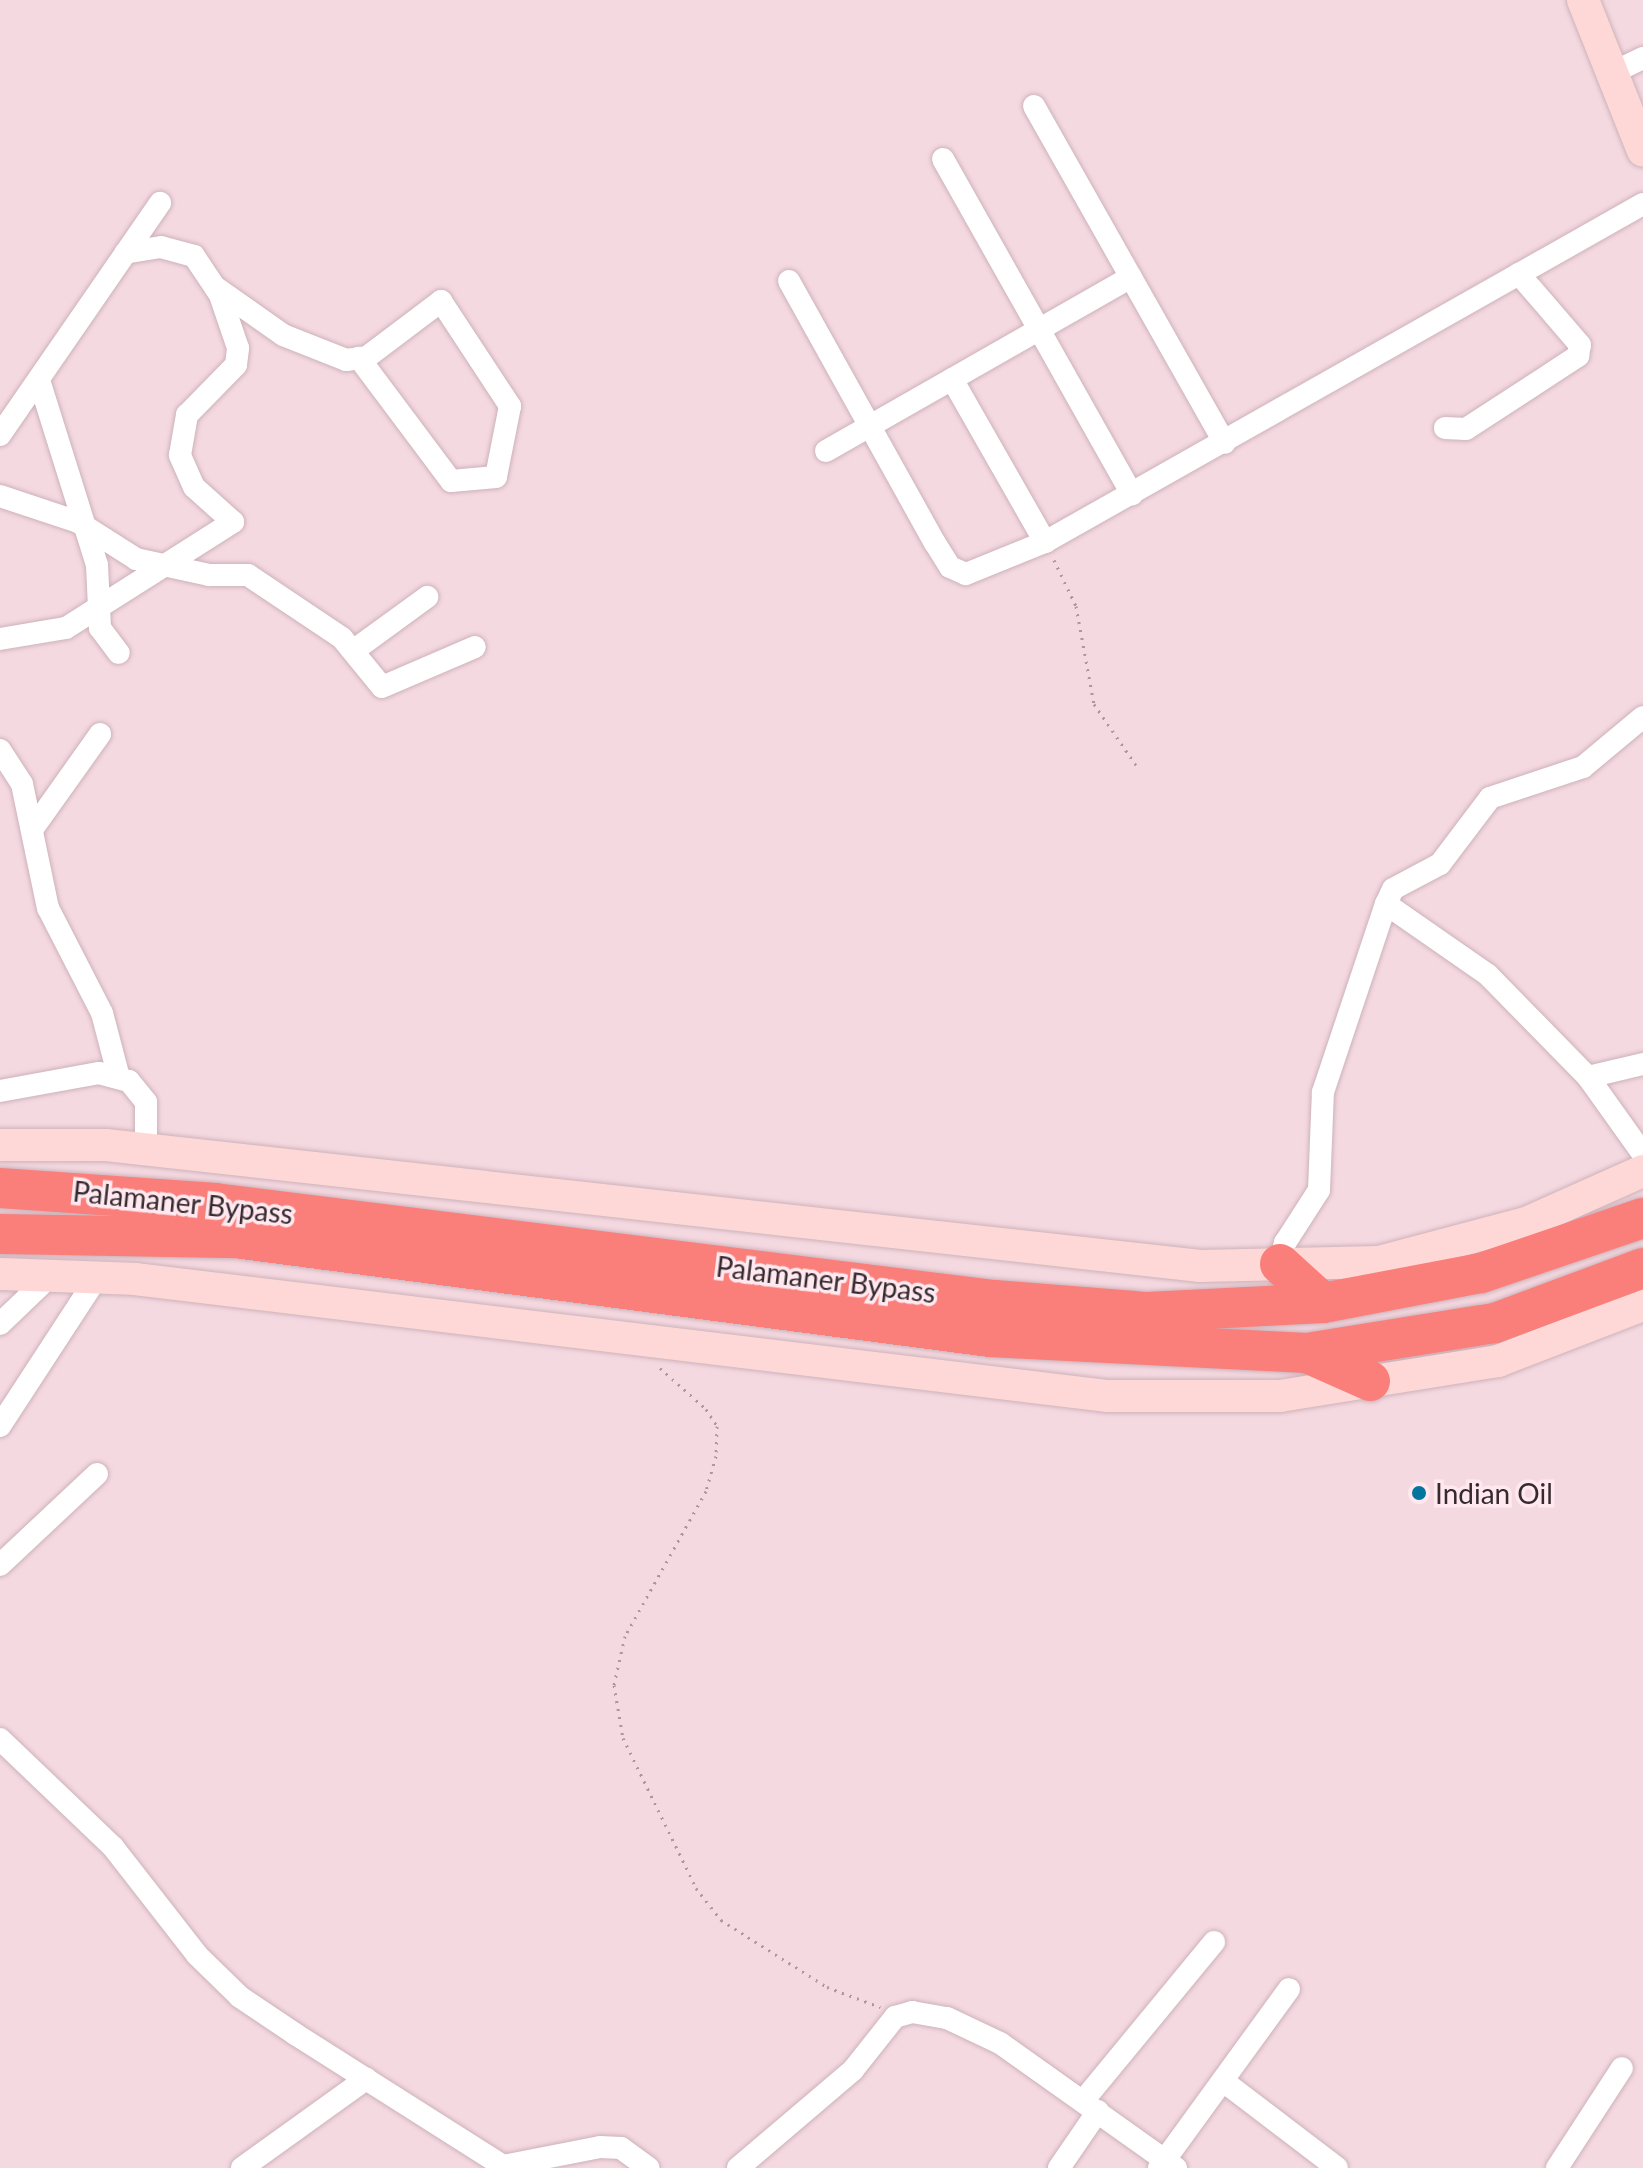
<!DOCTYPE html>
<style>
body{margin:0}
#map{position:relative;width:1643px;height:2168px;overflow:hidden;background:#f5d9e1;font-family:Lato,sans-serif}
div>[style]{position:absolute}
[style*='--x']{left:calc(var(--x)*1px);top:calc(var(--y)*1px);width:calc(var(--w)*1px);rotate:calc(var(--a)*1deg)}
.path>*{height:3px;margin-top:-1.5px;transform-origin:0;background:repeating-linear-gradient(90deg,#ad979d 0 2px,transparent 0 8px)}
.roads{filter:drop-shadow(0 0 2px #cdb2ba) drop-shadow(0 0 2px #cdb2ba)}
.street>*{height:22px;margin:-11px;padding:0 11px;transform-origin:11px;border-radius:11px;background:#fff}
.secondary>*{height:32px;margin:-16px;padding:0 16px;transform-origin:16px;border-radius:16px;background:#fed8d7}
.highway>*{height:40px;margin:-20px;padding:0 20px;transform-origin:20px;border-radius:20px;background:#fa7e79}
.dots>*{width:22px;height:22px;translate:-50% -50%;box-sizing:border-box;border:4px solid #ffe8ef;border-radius:50%}
span{translate:-50% -50%;white-space:nowrap;text-align:center;line-height:1.15;-webkit-text-stroke:7px #ffe8ef;paint-order:stroke}
.street-label{font-size:28px;color:#352b2e}
.poi-label{font-size:28px;color:#352b2e}
.left{translate:0 -50%;text-align:left}
</style>
<div id="map">
<div class="path">
<i style="--x:1054;--y:560;--w:51;--a:64.4"></i>
<i style="--x:1076;--y:606;--w:100;--a:79.6"></i>
<i style="--x:1094;--y:704;--w:74;--a:55.5"></i>
<i style="--x:660;--y:1368;--w:62;--a:41.7"></i>
<i style="--x:706;--y:1409;--w:20;--a:57"></i>
<i style="--x:717;--y:1426;--w:30;--a:92"></i>
<i style="--x:716;--y:1456;--w:36;--a:106"></i>
<i style="--x:706;--y:1491;--w:166;--a:119.2"></i>
<i style="--x:625;--y:1636;--w:50;--a:102.7"></i>
<i style="--x:614;--y:1685;--w:54;--a:80.4"></i>
<i style="--x:623;--y:1738;--w:167;--a:64"></i>
<i style="--x:696;--y:1888;--w:41;--a:52"></i>
<i style="--x:721;--y:1920;--w:125;--a:32.3"></i>
<i style="--x:827;--y:1987;--w:57;--a:20.7"></i>
</div>
<div class="roads">
<div class="street">
<i style="--x:1612;--y:73;--w:34;--a:-26"></i>
<i style="--x:1034;--y:106;--w:387;--a:60.5"></i>
<i style="--x:943;--y:159;--w:385;--a:60.6"></i>
<i style="--x:789;--y:281;--w:300;--a:60.9"></i>
<i style="--x:935;--y:543;--w:28;--a:58"></i>
<i style="--x:950;--y:567;--w:17;--a:24"></i>
<i style="--x:966;--y:574;--w:85;--a:-22.1"></i>
<i style="--x:1045;--y:542;--w:687;--a:-29.48"></i>
<i style="--x:215;--y:287;--w:83;--a:35.2"></i>
<i style="--x:283;--y:335;--w:68;--a:21.6"></i>
<i style="--x:346;--y:360;--w:21;--a:-8"></i>
<i style="--x:367;--y:357;--w:93;--a:-37.1"></i>
<i style="--x:441;--y:301;--w:126;--a:56.7"></i>
<i style="--x:510;--y:406;--w:72;--a:101.2"></i>
<i style="--x:496;--y:477;--w:45;--a:174.9"></i>
<i style="--x:451;--y:481;--w:154;--a:-126.8"></i>
<i style="--x:952;--y:379;--w:188;--a:60.3"></i>
<i style="--x:39;--y:380;--w:194;--a:72.6"></i>
<i style="--x:97;--y:565;--w:63;--a:87.3"></i>
<i style="--x:100;--y:628;--w:31;--a:53"></i>
<i style="--x:1445;--y:428;--w:21;--a:3"></i>
<i style="--x:1466;--y:429;--w:134;--a:-33.1"></i>
<i style="--x:1578;--y:356;--w:11;--a:-80"></i>
<i style="--x:1580;--y:345;--w:94;--a:-130.7"></i>
<i style="--x:0;--y:435;--w:282;--a:-55.4"></i>
<i style="--x:826;--y:451;--w:351;--a:-29.7"></i>
<i style="--x:0;--y:496;--w:82;--a:18.4"></i>
<i style="--x:78;--y:522;--w:69;--a:32.5"></i>
<i style="--x:136;--y:559;--w:75;--a:12.4"></i>
<i style="--x:209;--y:575;--w:39;--a:0"></i>
<i style="--x:248;--y:575;--w:113;--a:33.8"></i>
<i style="--x:342;--y:638;--w:63;--a:50.8"></i>
<i style="--x:382;--y:687;--w:101;--a:-23.3"></i>
<i style="--x:0;--y:639;--w:67;--a:-9.5"></i>
<i style="--x:66;--y:628;--w:198;--a:-32.4"></i>
<i style="--x:233;--y:522;--w:52;--a:-138.1"></i>
<i style="--x:194;--y:487;--w:35;--a:-114"></i>
<i style="--x:180;--y:455;--w:41;--a:-80.1"></i>
<i style="--x:187;--y:415;--w:70;--a:-45.6"></i>
<i style="--x:236;--y:365;--w:17;--a:-83"></i>
<i style="--x:238;--y:348;--w:56;--a:-108.8"></i>
<i style="--x:220;--y:295;--w:47;--a:-123.7"></i>
<i style="--x:194;--y:256;--w:34;--a:-165"></i>
<i style="--x:161;--y:247;--w:36;--a:171"></i>
<i style="--x:353;--y:651;--w:92;--a:-36.1"></i>
<i style="--x:1643;--y:717;--w:78;--a:140.2"></i>
<i style="--x:1583;--y:767;--w:98;--a:161.6"></i>
<i style="--x:1490;--y:798;--w:83;--a:127.1"></i>
<i style="--x:1440;--y:864;--w:53;--a:152"></i>
<i style="--x:1393;--y:889;--w:17;--a:115"></i>
<i style="--x:1386;--y:904;--w:124;--a:34.8"></i>
<i style="--x:1488;--y:975;--w:143;--a:45.6"></i>
<i style="--x:1588;--y:1077;--w:57;--a:-13.3"></i>
<i style="--x:0;--y:750;--w:40;--a:57.1"></i>
<i style="--x:22;--y:784;--w:127;--a:78.2"></i>
<i style="--x:48;--y:908;--w:118;--a:62.8"></i>
<i style="--x:102;--y:1013;--w:67;--a:75.3"></i>
<i style="--x:34;--y:827;--w:114;--a:-54.6"></i>
<i style="--x:1588;--y:1077;--w:95;--a:54.5"></i>
<i style="--x:0;--y:1091;--w:101;--a:-10.3"></i>
<i style="--x:99;--y:1073;--w:31;--a:15"></i>
<i style="--x:129;--y:1081;--w:27;--a:51"></i>
<i style="--x:146;--y:1102;--w:47;--a:90"></i>
<i style="--x:1280;--y:1264;--w:22;--a:-77"></i>
<i style="--x:1285;--y:1243;--w:63;--a:-57.3"></i>
<i style="--x:1319;--y:1190;--w:98;--a:-87.7"></i>
<i style="--x:1323;--y:1092;--w:198;--a:-71.5"></i>
<i style="--x:0;--y:1324;--w:69;--a:-43.8"></i>
<i style="--x:0;--y:1426;--w:178;--a:-56.9"></i>
<i style="--x:0;--y:1565;--w:133;--a:-43.2"></i>
<i style="--x:0;--y:1739;--w:156;--a:43.7"></i>
<i style="--x:113;--y:1847;--w:137;--a:52.1"></i>
<i style="--x:197;--y:1955;--w:60;--a:44.3"></i>
<i style="--x:240;--y:1997;--w:66;--a:33.9"></i>
<i style="--x:295;--y:2034;--w:246;--a:32.4"></i>
<i style="--x:503;--y:2166;--w:99;--a:-11.1"></i>
<i style="--x:600;--y:2147;--w:21;--a:3"></i>
<i style="--x:621;--y:2148;--w:34;--a:36"></i>
<i style="--x:1223;--y:2081;--w:143;--a:37.3"></i>
<i style="--x:1083;--y:2101;--w:206;--a:-50.5"></i>
<i style="--x:242;--y:2168;--w:153;--a:-35.7"></i>
<i style="--x:738;--y:2168;--w:151;--a:-40.4"></i>
<i style="--x:853;--y:2070;--w:68;--a:-51.6"></i>
<i style="--x:895;--y:2017;--w:18;--a:-16"></i>
<i style="--x:912;--y:2012;--w:36;--a:10"></i>
<i style="--x:947;--y:2018;--w:59;--a:25.3"></i>
<i style="--x:1000;--y:2043;--w:216;--a:35.4"></i>
<i style="--x:1059;--y:2168;--w:69;--a:-55.6"></i>
<i style="--x:1159;--y:2168;--w:221;--a:-54"></i>
<i style="--x:1557;--y:2168;--w:119;--a:-57"></i>
</div>
<div class="secondary">
<i style="--x:1583;--y:0;--w:162;--a:68.3"></i>
<i style="--x:0;--y:1145;--w:106;--a:0"></i>
<i style="--x:106;--y:1145;--w:1101;--a:6.31"></i>
<i style="--x:1200;--y:1266;--w:179;--a:-1.3"></i>
<i style="--x:1379;--y:1262;--w:152;--a:-14.9"></i>
<i style="--x:1526;--y:1223;--w:128;--a:-24"></i>
<i style="--x:0;--y:1274;--w:135;--a:2.1"></i>
<i style="--x:135;--y:1279;--w:980;--a:6.86"></i>
<i style="--x:1108;--y:1396;--w:172;--a:0"></i>
<i style="--x:1280;--y:1396;--w:221;--a:-9.1"></i>
<i style="--x:1498;--y:1361;--w:155;--a:-21.1"></i>
</div>
<div class="highway">
<i style="--x:0;--y:1188;--w:216;--a:4"></i>
<i style="--x:215;--y:1203;--w:785;--a:7.1"></i>
<i style="--x:994;--y:1300;--w:154;--a:4.5"></i>
<i style="--x:1148;--y:1312;--w:175;--a:-2.9"></i>
<i style="--x:1323;--y:1303;--w:161;--a:-10.8"></i>
<i style="--x:1481;--y:1273;--w:171;--a:-18.8"></i>
<i style="--x:0;--y:1234;--w:235;--a:1"></i>
<i style="--x:235;--y:1238;--w:761;--a:7.47"></i>
<i style="--x:990;--y:1337;--w:317;--a:2.9"></i>
<i style="--x:1307;--y:1353;--w:190;--a:-9.1"></i>
<i style="--x:1495;--y:1323;--w:158;--a:-20.4"></i>
<i style="--x:1280;--y:1264;--w:58;--a:42.2"></i>
<i style="--x:1307;--y:1353;--w:69;--a:24"></i>
</div>
</div>
<div class="dots">
<i style="left:1419px;top:1493px;background:#02759f"></i>
</div>
<div class="street-label">
<span style="left:183px;top:1202px;rotate:6deg">Palamaner Bypass</span>
<span style="left:826px;top:1279px;rotate:7deg">Palamaner Bypass</span>
</div>
<div class="poi-label">
<span class="left" style="left:1435px;top:1493px">Indian Oil</span>
</div>
</div>
